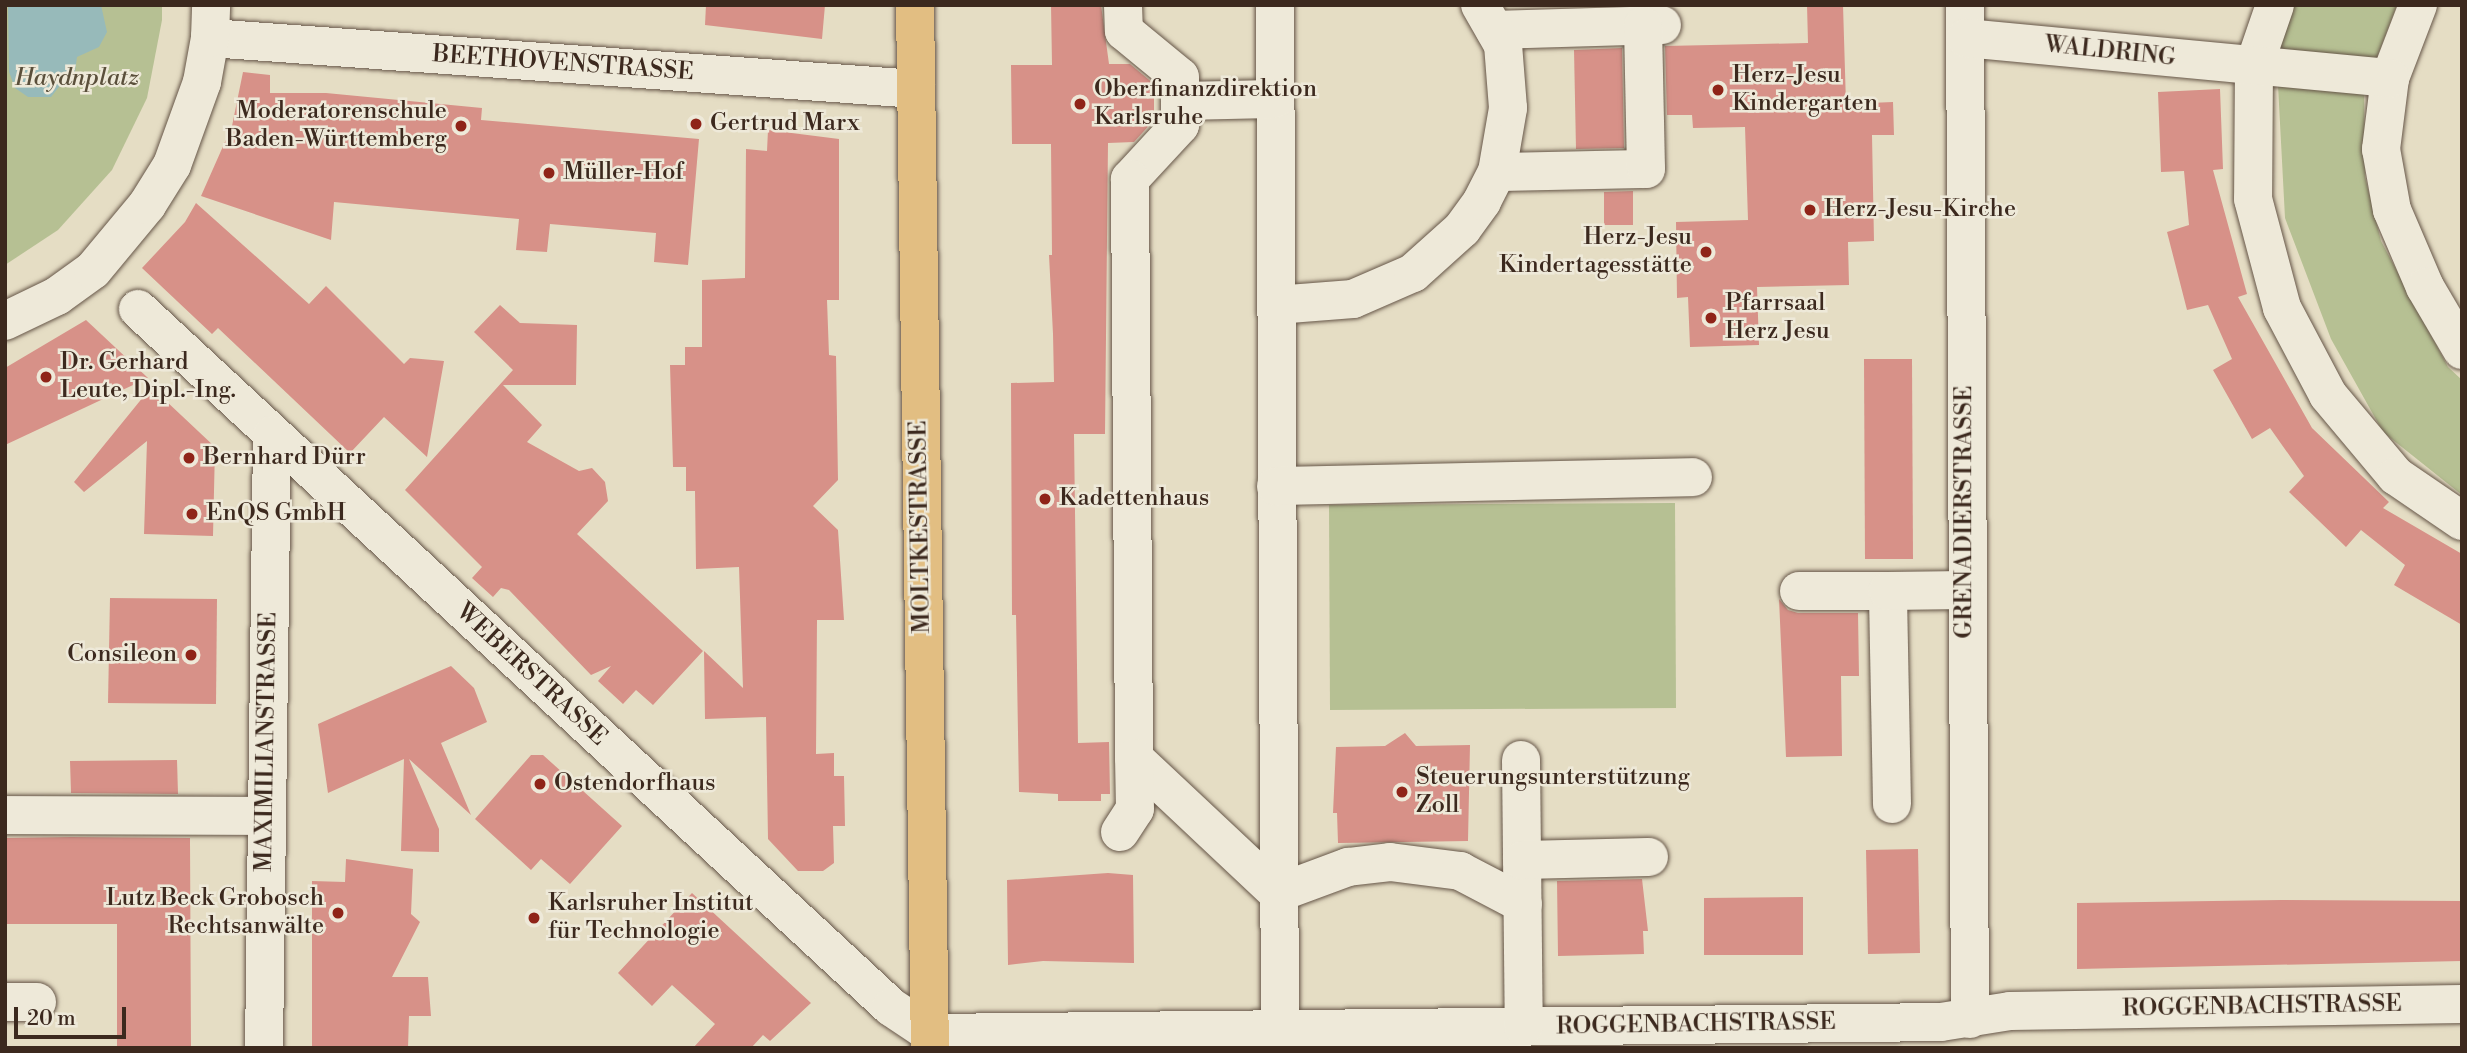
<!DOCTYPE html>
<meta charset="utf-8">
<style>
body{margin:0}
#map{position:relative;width:2467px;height:1053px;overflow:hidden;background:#e5ddc4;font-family:"Libre Bodoni",serif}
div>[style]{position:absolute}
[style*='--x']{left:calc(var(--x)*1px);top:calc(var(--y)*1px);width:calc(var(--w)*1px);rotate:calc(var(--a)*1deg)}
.green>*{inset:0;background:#b6c093}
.water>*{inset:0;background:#97baba}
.building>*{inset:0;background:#d79188}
.roads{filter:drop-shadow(0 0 2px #665648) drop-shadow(0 0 2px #665648)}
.minor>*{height:38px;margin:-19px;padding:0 19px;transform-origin:19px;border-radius:19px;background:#eee9d9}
.major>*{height:38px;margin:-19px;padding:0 19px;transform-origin:19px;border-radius:19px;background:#e2be82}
.dots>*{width:19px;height:19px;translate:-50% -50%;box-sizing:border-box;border:4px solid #eee9d9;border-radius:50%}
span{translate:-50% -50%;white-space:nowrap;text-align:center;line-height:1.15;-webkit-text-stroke:5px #eee9d9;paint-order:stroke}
.street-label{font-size:24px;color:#3c291e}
.poi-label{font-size:24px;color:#3c291e}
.left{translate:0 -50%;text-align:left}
.right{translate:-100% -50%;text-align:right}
.park-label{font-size:24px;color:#5a4f3b;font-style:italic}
.frame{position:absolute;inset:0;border:7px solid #3c291e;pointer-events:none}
.scale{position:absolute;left:14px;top:1007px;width:112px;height:32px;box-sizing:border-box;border:4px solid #3c291e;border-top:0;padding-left:9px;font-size:21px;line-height:24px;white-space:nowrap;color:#3c291e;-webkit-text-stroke:5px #eee9d9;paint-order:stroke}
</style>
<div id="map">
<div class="green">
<i style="clip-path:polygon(5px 5px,162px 5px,162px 20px,147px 98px,112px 170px,58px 230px,5px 265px)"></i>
<i style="clip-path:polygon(2294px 5px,2397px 5px,2376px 60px,2275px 54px)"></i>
<i style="clip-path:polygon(2364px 83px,2365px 177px,2381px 241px,2448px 367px,2462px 380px,2462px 495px,2383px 432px,2331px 339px,2285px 218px,2278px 85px)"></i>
<i style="clip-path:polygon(1675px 503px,1676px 708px,1330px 710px,1329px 505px)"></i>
</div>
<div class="water">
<i style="clip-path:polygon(8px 5px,101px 5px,107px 32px,99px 47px,77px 57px,74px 79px,66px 78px,51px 97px,28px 97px,15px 88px,9px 72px)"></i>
</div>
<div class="building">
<i style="clip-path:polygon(706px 5px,825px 5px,822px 39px,705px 25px)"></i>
<i style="clip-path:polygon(1051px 5px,1101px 5px,1109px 64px,1130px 64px,1154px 84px,1154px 120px,1134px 142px,1108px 143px,1105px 434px,1074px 434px,1078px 743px,1109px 742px,1110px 794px,1101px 794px,1101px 801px,1058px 801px,1058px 794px,1019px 792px,1016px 615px,1012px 615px,1011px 383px,1054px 382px,1053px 334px,1049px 255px,1052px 255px,1051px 144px,1012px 144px,1011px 65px,1052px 65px)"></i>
<i style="clip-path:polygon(1807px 5px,1843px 5px,1846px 104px,1893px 102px,1894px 135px,1872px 135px,1874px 241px,1848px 242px,1849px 285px,1757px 287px,1759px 345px,1690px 347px,1688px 297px,1677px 298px,1676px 222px,1748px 220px,1745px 127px,1693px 128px,1692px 115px,1667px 115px,1665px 46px,1808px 43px)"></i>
<i style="clip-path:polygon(1622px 48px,1624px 148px,1576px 149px,1574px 50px)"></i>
<i style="clip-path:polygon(243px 72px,270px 75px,270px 93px,326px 93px,482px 108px,481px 120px,699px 139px,688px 265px,654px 262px,656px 233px,550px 224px,547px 252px,516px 250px,519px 219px,334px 202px,331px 240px,201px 196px,232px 126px)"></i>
<i style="clip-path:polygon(2220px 89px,2223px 169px,2213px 170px,2247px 294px,2238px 297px,2312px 428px,2389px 502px,2383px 508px,2462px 554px,2462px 625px,2394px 585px,2405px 565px,2361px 530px,2346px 547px,2289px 492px,2304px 476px,2270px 428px,2252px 439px,2213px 370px,2232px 359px,2208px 305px,2187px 310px,2167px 232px,2189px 225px,2184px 171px,2161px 172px,2158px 92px)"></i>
<i style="clip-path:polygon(768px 130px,839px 139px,839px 300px,827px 300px,829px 355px,836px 356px,838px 480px,813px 506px,838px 530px,844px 620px,817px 620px,816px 754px,834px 753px,834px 776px,844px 776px,845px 826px,833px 826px,834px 863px,823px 871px,798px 871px,768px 839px,766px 717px,705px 719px,704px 651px,743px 688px,739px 567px,696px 569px,695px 491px,686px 491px,686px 467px,673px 467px,670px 365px,685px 365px,685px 347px,702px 347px,702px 280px,745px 278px,746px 149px,767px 151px)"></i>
<i style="clip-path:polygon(1633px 191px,1633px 225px,1604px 225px,1604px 192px)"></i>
<i style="clip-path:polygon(196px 203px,309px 304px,326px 286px,404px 364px,410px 358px,444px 361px,427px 457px,384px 417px,350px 453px,218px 328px,212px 334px,142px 268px,185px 222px)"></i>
<i style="clip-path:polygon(500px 305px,520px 323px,577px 325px,576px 385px,503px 385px,542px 425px,527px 442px,579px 471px,592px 468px,605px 482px,608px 501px,577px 534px,703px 651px,653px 705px,636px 690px,623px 704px,598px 681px,611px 666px,591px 675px,509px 590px,501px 588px,493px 597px,472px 578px,482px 567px,405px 490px,513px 370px,474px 332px)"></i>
<i style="clip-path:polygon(86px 320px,148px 378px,5px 445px,5px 368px)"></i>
<i style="clip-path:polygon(1864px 359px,1912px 359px,1913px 559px,1865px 559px)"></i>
<i style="clip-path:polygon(148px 384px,215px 447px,213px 536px,144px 534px,147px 441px,84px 492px,74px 482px,148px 391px)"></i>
<i style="clip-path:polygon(110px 598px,217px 599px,216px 704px,108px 703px)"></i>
<i style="clip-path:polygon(1779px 599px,1788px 610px,1798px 613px,1858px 613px,1859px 676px,1841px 676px,1842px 756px,1786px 757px)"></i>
<i style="clip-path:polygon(451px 666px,474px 688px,487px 722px,441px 743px,471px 815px,409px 759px,439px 829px,439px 852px,401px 851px,404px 759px,328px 793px,318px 724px)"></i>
<i style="clip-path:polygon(1405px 733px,1416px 746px,1470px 745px,1468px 841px,1338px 843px,1337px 813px,1333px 813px,1336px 747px,1385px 746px)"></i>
<i style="clip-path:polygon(531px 755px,543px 755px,622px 826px,570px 884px,541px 859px,531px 870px,475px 819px)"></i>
<i style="clip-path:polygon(177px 760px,178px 794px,71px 793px,70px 761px)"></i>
<i style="clip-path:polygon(71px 837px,190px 838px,191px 1048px,117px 1048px,117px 924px,5px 924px,5px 838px)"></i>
<i style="clip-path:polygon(1918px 849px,1920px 953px,1868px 954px,1866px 850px)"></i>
<i style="clip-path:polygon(346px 859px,413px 869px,411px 914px,420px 922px,392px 977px,428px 977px,431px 1016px,409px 1016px,408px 1048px,312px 1048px,312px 881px,345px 882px)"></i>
<i style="clip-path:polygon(1108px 873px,1133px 875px,1134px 963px,1043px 961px,1008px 965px,1007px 880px)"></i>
<i style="clip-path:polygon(1642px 879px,1648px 931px,1643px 931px,1644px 954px,1558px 956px,1557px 881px)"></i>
<i style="clip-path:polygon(692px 893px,811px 1003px,770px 1041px,763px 1035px,751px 1048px,693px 1048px,715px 1024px,672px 985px,652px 1006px,618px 973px)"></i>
<i style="clip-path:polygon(1803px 897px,1803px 955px,1704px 955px,1704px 898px)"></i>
<i style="clip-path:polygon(2281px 900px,2462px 901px,2462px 961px,2077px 969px,2077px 903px)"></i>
</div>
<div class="roads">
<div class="minor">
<i style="--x:1123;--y:5;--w:26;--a:88"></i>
<i style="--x:1124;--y:31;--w:72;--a:39.4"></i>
<i style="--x:1180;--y:77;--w:48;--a:90"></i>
<i style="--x:1180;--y:125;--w:74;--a:132.8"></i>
<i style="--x:1130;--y:179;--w:579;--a:89.6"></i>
<i style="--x:1134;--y:758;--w:197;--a:43.2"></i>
<i style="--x:1278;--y:893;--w:75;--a:-20.4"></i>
<i style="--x:1348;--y:867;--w:42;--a:-6.8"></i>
<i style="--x:1390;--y:862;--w:71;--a:7.3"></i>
<i style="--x:1460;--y:871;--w:71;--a:27.6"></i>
<i style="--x:1275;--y:5;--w:1025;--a:89.72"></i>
<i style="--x:1965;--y:5;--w:1014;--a:89.72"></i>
<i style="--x:2275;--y:5;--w:65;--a:109"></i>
<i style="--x:2254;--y:66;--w:133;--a:90.4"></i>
<i style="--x:2253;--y:199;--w:113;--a:75.1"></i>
<i style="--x:2282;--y:308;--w:98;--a:62.1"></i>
<i style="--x:2328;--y:395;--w:106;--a:50"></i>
<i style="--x:2396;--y:476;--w:80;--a:34.3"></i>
<i style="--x:2418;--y:5;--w:78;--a:111"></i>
<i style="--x:2390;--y:78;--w:72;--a:97.2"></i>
<i style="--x:2381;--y:149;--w:62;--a:79.8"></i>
<i style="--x:2392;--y:210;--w:84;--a:66.8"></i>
<i style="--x:2425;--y:287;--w:73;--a:59.6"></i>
<i style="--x:1495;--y:30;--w:167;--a:-1.7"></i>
<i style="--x:210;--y:38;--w:708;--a:4.13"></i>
<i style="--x:1966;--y:38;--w:426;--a:5.4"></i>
<i style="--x:1180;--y:101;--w:95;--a:-1.2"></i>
<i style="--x:1497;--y:172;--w:149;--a:-1.2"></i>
<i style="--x:1646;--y:169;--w:143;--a:-91.2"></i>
<i style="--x:1276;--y:305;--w:77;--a:-4.5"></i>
<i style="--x:1353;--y:299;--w:65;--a:-23.4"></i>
<i style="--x:1413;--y:273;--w:66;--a:-41.9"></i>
<i style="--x:1462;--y:229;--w:34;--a:-54"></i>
<i style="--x:1482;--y:201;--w:33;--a:-63"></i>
<i style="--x:1497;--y:172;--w:65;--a:-80.2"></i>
<i style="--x:1508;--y:108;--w:63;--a:-94.5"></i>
<i style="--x:1503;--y:45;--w:46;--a:-119.9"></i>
<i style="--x:138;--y:309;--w:1027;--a:42.83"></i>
<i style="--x:891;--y:1007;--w:47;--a:33.7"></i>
<i style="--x:930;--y:1033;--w:1011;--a:-0.62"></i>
<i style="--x:1941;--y:1022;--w:70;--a:-9.1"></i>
<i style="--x:2010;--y:1011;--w:452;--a:-0.9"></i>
<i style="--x:5;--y:321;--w:58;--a:-25.7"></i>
<i style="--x:57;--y:296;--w:44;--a:-35.8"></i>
<i style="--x:93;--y:270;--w:85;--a:-50.3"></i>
<i style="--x:147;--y:205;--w:47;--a:-58"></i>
<i style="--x:172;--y:165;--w:88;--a:-70.1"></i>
<i style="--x:202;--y:82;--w:45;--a:-79.7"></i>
<i style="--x:210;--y:38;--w:33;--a:-88"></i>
<i style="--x:1276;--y:486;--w:417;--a:-1.2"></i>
<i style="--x:1799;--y:591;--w:89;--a:0"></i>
<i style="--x:1521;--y:760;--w:267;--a:89.4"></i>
<i style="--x:1892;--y:804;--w:213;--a:-91.1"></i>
<i style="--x:1888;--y:591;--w:77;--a:-0.7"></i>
<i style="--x:5;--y:815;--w:260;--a:0.2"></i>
<i style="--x:1120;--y:832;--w:27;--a:-57"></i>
<i style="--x:1135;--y:809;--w:51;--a:-91.1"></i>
<i style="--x:1522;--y:860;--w:127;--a:-1.4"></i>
<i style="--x:5;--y:1002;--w:32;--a:0"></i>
<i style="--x:264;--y:1048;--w:613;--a:-89.25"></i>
</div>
<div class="major">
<i style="--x:915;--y:5;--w:1043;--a:89.18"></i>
</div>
</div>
<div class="dots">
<i style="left:1718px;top:90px;background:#8f2418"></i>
<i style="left:1080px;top:104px;background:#8f2418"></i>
<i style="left:696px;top:124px;background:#8f2418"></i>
<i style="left:461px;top:126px;background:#8f2418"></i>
<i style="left:549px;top:173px;background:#8f2418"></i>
<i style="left:1810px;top:210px;background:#8f2418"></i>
<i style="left:1706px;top:252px;background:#8f2418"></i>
<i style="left:1711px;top:318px;background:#8f2418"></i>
<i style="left:46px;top:377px;background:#8f2418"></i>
<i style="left:189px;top:458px;background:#8f2418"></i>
<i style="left:1045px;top:499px;background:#8f2418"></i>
<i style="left:192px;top:514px;background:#8f2418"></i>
<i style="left:191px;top:655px;background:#8f2418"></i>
<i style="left:540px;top:784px;background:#8f2418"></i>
<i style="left:1402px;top:792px;background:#8f2418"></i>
<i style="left:338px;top:913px;background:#8f2418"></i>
<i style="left:534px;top:918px;background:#8f2418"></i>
</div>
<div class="street-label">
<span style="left:2110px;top:52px;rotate:6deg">WALDRING</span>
<span style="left:563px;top:64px;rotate:4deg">BEETHOVENSTRASSE</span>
<span style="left:1965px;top:512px;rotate:-90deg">GRENADIERSTRASSE</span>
<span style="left:921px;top:527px;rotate:-91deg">MOLTKESTRASSE</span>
<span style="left:531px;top:675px;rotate:43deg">WEBERSTRASSE</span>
<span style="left:267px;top:742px;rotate:-89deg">MAXIMILIANSTRASSE</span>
<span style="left:2262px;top:1007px;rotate:-1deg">ROGGENBACHSTRASSE</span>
<span style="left:1696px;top:1025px;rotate:-1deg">ROGGENBACHSTRASSE</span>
</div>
<div class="poi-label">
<span class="left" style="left:1732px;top:90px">Herz-Jesu<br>Kindergarten</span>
<span class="left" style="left:1094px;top:104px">Oberfinanzdirektion<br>Karlsruhe</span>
<span class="right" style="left:447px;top:126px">Moderatorenschule<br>Baden-Württemberg</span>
<span class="left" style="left:710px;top:124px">Gertrud Marx</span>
<span class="left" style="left:563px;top:173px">Müller-Hof</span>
<span class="left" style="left:1824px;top:210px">Herz-Jesu-Kirche</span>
<span class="right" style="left:1692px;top:252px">Herz-Jesu<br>Kindertagesstätte</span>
<span class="left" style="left:1725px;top:318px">Pfarrsaal<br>Herz Jesu</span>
<span class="left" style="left:60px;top:377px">Dr. Gerhard<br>Leute, Dipl.-Ing.</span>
<span class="left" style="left:203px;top:458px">Bernhard Dürr</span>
<span class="left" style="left:1059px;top:499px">Kadettenhaus</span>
<span class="left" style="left:206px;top:514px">EnQS GmbH</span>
<span class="right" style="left:177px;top:655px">Consileon</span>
<span class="left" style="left:1416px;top:792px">Steuerungsunterstützung<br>Zoll</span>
<span class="left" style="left:554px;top:784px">Ostendorfhaus</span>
<span class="right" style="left:324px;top:913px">Lutz Beck Grobosch<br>Rechtsanwälte</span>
<span class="left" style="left:548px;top:918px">Karlsruher Institut<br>für Technologie</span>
</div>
<div class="park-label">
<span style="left:77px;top:79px">Haydnplatz</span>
</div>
<div class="frame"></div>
<div class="scale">20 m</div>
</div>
